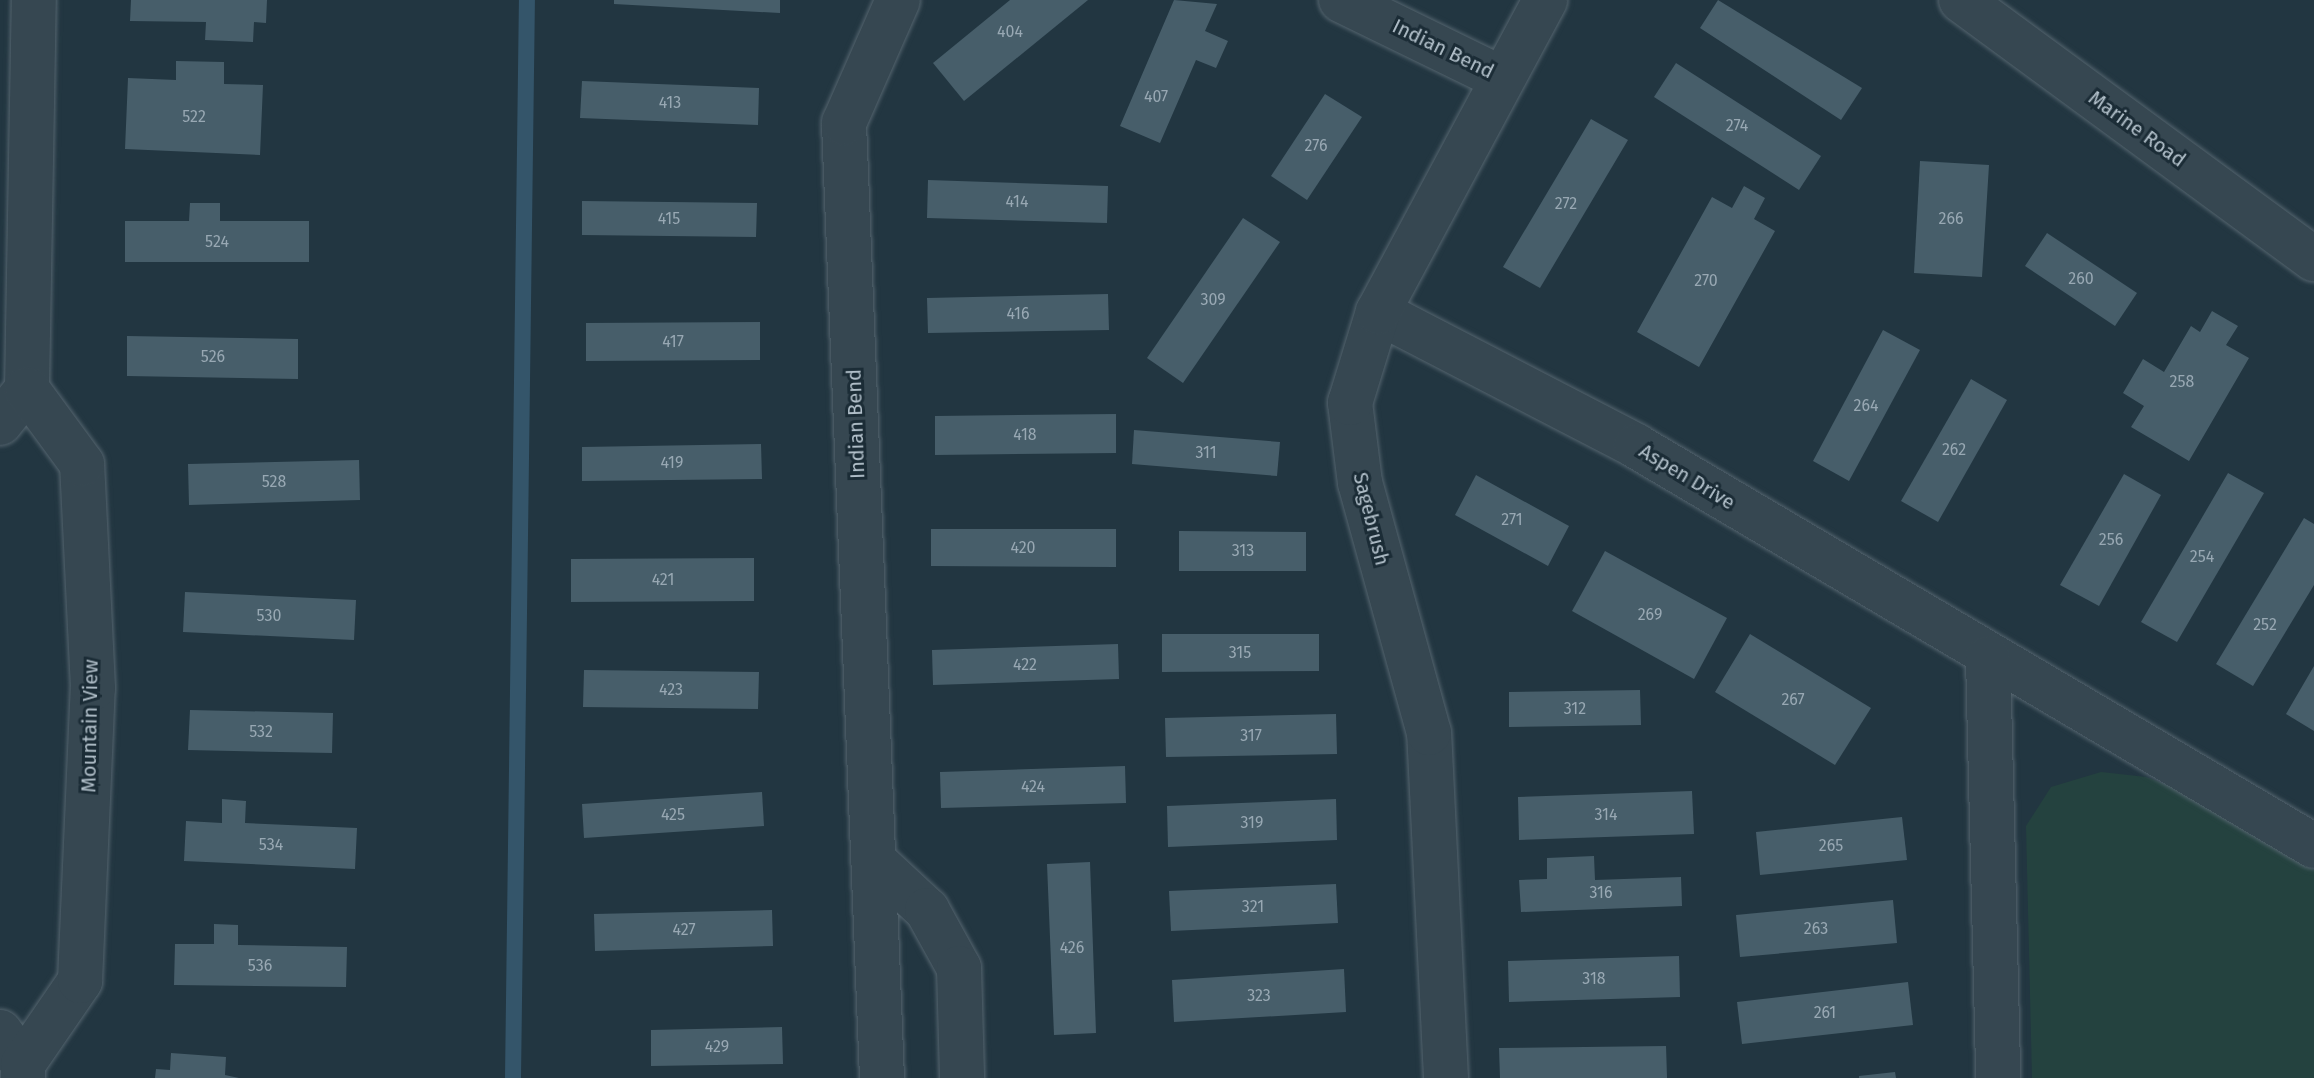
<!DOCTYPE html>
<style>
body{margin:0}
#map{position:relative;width:2314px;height:1078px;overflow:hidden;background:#223641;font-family:"Fira Sans",sans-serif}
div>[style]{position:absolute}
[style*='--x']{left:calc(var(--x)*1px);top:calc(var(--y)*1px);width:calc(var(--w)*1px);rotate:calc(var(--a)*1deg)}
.green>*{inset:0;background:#24423f}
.stream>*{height:16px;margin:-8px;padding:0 8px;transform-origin:8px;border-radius:8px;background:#34556a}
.building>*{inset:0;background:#475e6a}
.roads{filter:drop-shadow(0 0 2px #54646e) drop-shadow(0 0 2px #54646e)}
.minor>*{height:44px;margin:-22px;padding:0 22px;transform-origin:22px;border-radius:22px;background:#364751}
span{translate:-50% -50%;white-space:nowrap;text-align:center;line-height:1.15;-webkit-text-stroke:6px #1b2c36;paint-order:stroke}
.number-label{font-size:16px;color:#98a8b3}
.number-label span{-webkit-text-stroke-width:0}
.street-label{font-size:20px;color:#b3c1cb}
</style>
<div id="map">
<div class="green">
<i style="clip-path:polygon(2101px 772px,2146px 777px,2175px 788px,2314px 870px,2314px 1078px,2032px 1078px,2026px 826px,2051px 787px)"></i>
</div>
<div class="stream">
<i style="--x:513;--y:1078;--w:1078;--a:-89.26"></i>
</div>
<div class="building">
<i style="clip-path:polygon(131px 0,267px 0,266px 23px,254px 22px,253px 42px,205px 40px,206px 22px,130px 21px)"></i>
<i style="clip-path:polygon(614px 0,780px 0,780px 13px,614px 4px)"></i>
<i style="clip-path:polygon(1010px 0,1088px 0,964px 101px,933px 63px)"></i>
<i style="clip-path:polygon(1174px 0,1217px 4px,1205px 31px,1228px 41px,1216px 68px,1196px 60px,1160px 143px,1120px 126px)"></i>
<i style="clip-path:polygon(1718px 0,1862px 88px,1841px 120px,1700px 28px)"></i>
<i style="clip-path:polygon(176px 61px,224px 62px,224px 84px,263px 85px,260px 155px,125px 149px,128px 78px,176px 80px)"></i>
<i style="clip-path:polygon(1676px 63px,1821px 156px,1799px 190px,1654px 97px)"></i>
<i style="clip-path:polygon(582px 81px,759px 88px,758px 125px,580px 118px)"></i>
<i style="clip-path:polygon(1325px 94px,1362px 117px,1307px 200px,1271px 176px)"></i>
<i style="clip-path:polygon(1591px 119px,1628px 140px,1540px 288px,1503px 267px)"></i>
<i style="clip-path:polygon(1920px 161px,1989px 165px,1982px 277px,1914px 273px)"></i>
<i style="clip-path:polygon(928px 180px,1108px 186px,1107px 223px,927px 218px)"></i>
<i style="clip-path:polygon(1744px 186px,1765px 198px,1754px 219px,1775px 231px,1699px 367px,1637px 332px,1712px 197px,1732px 208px)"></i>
<i style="clip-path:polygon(582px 201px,757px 203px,756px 237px,582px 235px)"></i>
<i style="clip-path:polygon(190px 203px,220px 203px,220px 221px,309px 221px,309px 262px,125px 262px,125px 221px,189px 221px)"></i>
<i style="clip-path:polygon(1243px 218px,1280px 242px,1183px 383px,1147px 358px)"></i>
<i style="clip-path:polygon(2047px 233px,2137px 293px,2115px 326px,2025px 266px)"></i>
<i style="clip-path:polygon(1108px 294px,1109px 330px,928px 333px,927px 298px)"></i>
<i style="clip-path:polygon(2212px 311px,2238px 326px,2226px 345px,2249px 358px,2189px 461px,2131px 427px,2144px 406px,2123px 393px,2143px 359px,2164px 372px,2191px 326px,2200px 332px)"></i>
<i style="clip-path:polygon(760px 322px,760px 360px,586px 361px,586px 323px)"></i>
<i style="clip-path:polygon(1883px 330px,1920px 350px,1849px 481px,1813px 461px)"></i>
<i style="clip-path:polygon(127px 336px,298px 339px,298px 379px,127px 376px)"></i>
<i style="clip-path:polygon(1971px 379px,2007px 400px,1938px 522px,1901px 501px)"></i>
<i style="clip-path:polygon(1116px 414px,1116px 453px,935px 455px,935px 416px)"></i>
<i style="clip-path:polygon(1134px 430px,1280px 442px,1277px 476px,1132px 464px)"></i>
<i style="clip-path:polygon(761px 444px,762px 479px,582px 481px,582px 447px)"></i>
<i style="clip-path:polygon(359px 460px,360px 500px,189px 505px,188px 464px)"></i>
<i style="clip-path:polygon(2228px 473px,2264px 493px,2177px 642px,2141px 622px)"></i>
<i style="clip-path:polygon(2124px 474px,2161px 495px,2099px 606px,2060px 585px)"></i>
<i style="clip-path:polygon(1476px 475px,1569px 526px,1548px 566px,1455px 515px)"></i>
<i style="clip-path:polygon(2304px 518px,2314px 524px,2314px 585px,2253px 686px,2216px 664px)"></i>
<i style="clip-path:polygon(931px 529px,1116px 529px,1116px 567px,931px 566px)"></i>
<i style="clip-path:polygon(1179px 531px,1306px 532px,1306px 571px,1179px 571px)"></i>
<i style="clip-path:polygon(1605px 551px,1727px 618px,1694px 679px,1572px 611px)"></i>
<i style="clip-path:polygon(754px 558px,754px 601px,571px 602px,571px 559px)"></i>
<i style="clip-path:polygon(185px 592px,356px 600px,354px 640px,183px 632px)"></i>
<i style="clip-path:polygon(1162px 634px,1319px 634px,1319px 671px,1162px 672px)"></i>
<i style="clip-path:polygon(1750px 634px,1871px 708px,1835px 765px,1715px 692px)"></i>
<i style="clip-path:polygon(1118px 644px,1119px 679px,933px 685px,932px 650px)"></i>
<i style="clip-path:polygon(2314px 666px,2314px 731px,2286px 714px)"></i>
<i style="clip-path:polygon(584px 670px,759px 672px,758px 709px,583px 707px)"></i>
<i style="clip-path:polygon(1640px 690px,1641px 725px,1509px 727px,1509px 692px)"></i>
<i style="clip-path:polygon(190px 710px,333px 713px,332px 753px,188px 750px)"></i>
<i style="clip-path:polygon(1336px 714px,1337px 754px,1166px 757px,1165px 718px)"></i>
<i style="clip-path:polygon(1125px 766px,1126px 803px,941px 808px,940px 772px)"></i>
<i style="clip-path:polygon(1692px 791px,1694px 834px,1519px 840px,1518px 797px)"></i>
<i style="clip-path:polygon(762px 792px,764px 826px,584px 838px,582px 804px)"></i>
<i style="clip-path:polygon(222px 799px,246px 801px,245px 823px,357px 828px,355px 869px,184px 861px,186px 821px,222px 823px)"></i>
<i style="clip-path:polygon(1336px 799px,1337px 840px,1168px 847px,1167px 806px)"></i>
<i style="clip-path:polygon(1902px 817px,1907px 860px,1760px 875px,1756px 832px)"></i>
<i style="clip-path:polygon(1594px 856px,1595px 880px,1681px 877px,1682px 906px,1521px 912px,1519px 880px,1547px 879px,1547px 858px)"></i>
<i style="clip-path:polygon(1090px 862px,1096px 1033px,1054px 1035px,1047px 864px)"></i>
<i style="clip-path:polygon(1336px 884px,1338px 923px,1171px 931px,1169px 891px)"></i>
<i style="clip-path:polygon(1893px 900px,1897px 943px,1740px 957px,1736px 915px)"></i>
<i style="clip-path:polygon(772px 910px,773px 946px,595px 951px,594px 914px)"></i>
<i style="clip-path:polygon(214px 924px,238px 925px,238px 945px,347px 947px,346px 987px,174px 985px,175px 944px,214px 944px)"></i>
<i style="clip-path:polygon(1679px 956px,1680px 997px,1509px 1002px,1508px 961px)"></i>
<i style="clip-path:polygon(1344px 969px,1346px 1012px,1174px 1022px,1172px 980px)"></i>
<i style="clip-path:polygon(1908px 982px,1913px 1025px,1742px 1044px,1737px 1002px)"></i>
<i style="clip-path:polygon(782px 1027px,783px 1064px,651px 1066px,651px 1030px)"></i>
<i style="clip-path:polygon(1666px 1046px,1667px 1078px,1500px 1078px,1499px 1048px)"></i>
<i style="clip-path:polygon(171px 1053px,226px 1057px,225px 1075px,239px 1078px,155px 1078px,156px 1069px,170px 1070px)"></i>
<i style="clip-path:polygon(1895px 1072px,1896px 1078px,1859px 1078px,1859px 1076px)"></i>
</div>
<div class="roads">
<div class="minor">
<i style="--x:1341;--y:0;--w:178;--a:26"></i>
<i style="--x:1961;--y:0;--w:438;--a:36.3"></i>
<i style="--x:1378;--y:312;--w:291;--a:27.4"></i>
<i style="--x:1636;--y:446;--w:787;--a:30.54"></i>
<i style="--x:0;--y:423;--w:43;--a:-51.5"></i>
<i style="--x:27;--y:389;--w:389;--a:-89"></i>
<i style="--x:1988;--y:658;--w:420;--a:88.6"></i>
<i style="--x:873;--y:860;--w:74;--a:42.8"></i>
<i style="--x:927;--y:910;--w:66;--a:61.1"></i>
<i style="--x:959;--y:968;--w:110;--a:88.4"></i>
<i style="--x:0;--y:1032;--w:39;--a:54"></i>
<i style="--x:23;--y:1078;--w:14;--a:-90"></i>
<i style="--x:23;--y:1064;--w:101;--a:-55.5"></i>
<i style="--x:80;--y:981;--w:293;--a:-87.5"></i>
<i style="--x:93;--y:688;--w:224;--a:-92.8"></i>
<i style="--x:82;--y:464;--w:93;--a:-126.3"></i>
<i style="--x:882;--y:1078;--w:956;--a:-92.28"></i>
<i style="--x:844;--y:123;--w:134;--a:-66.3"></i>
<i style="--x:1446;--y:1078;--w:345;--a:-92.8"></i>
<i style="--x:1429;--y:733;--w:259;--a:-105.4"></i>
<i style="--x:1360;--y:483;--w:81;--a:-97.1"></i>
<i style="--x:1350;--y:403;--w:95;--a:-72.9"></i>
<i style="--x:1378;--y:312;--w:354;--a:-61.8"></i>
</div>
</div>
<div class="number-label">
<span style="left:1010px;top:32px">404</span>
<span style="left:1156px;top:97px">407</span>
<span style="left:670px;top:103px">413</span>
<span style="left:194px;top:117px">522</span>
<span style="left:1737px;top:126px">274</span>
<span style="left:1316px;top:146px">276</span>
<span style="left:1017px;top:202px">414</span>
<span style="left:1566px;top:204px">272</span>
<span style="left:669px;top:219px">415</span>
<span style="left:1951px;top:219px">266</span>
<span style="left:217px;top:242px">524</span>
<span style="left:2081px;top:279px">260</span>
<span style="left:1706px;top:281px">270</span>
<span style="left:1213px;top:300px">309</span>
<span style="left:1018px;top:314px">416</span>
<span style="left:673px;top:342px">417</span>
<span style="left:213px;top:357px">526</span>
<span style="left:2182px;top:382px">258</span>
<span style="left:1866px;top:406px">264</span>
<span style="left:1025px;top:435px">418</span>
<span style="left:1954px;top:450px">262</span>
<span style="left:1206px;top:453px">311</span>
<span style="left:672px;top:463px">419</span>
<span style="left:274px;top:482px">528</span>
<span style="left:1512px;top:520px">271</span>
<span style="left:2111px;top:540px">256</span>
<span style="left:1023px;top:548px">420</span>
<span style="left:1243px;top:551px">313</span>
<span style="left:2202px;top:557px">254</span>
<span style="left:663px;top:580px">421</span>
<span style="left:1650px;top:615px">269</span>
<span style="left:269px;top:616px">530</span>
<span style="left:2265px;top:625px">252</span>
<span style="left:1240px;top:653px">315</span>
<span style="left:1025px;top:665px">422</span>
<span style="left:671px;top:690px">423</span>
<span style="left:1793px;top:700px">267</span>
<span style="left:1575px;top:709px">312</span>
<span style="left:261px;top:732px">532</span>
<span style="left:1251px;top:736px">317</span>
<span style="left:1033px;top:787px">424</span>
<span style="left:673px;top:815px">425</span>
<span style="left:1606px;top:815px">314</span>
<span style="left:1252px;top:823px">319</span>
<span style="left:271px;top:845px">534</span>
<span style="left:1831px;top:846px">265</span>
<span style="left:1601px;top:893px">316</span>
<span style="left:1253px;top:907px">321</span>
<span style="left:1816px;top:929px">263</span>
<span style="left:684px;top:930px">427</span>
<span style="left:1072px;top:948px">426</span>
<span style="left:260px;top:966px">536</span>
<span style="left:1594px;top:979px">318</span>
<span style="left:1259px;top:996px">323</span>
<span style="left:1825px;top:1013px">261</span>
<span style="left:717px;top:1047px">429</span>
</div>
<div class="street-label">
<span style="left:1443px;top:49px;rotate:26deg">Indian Bend</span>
<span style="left:2137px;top:129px;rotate:36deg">Marine Road</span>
<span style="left:856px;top:424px;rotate:-92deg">Indian Bend</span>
<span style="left:1687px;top:477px;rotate:31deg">Aspen Drive</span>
<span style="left:1371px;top:519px;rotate:76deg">Sagebrush</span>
<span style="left:90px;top:726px;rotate:-89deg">Mountain View</span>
</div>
</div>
